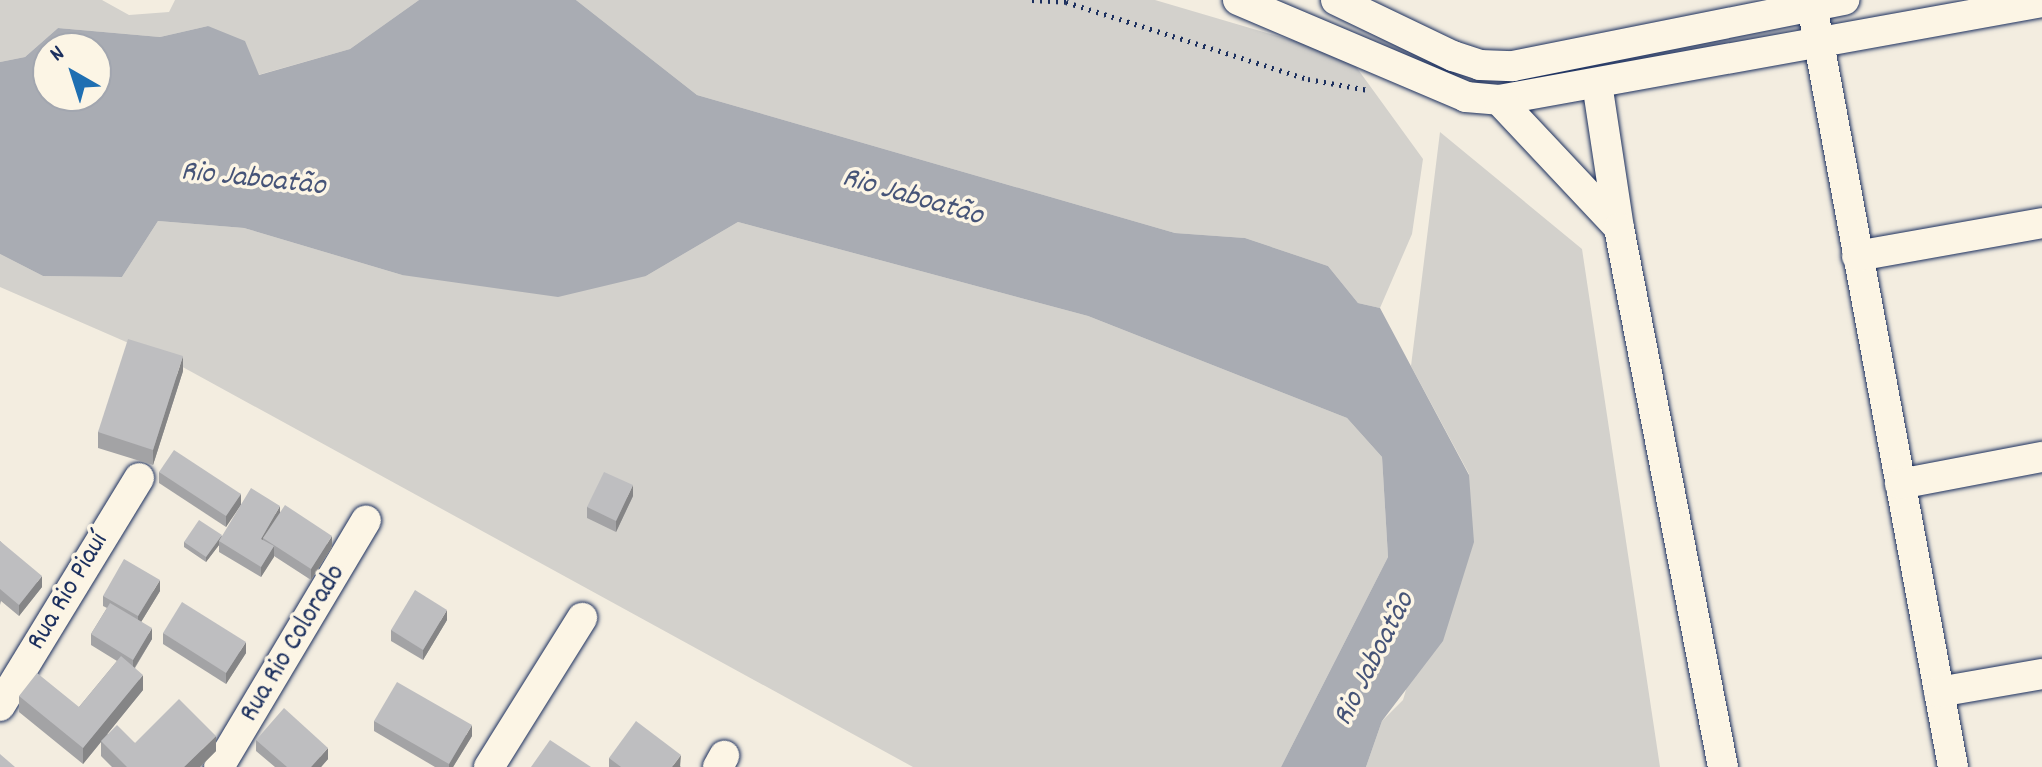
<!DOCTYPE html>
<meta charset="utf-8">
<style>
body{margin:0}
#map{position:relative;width:2042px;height:767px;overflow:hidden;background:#f3ede0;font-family:Dekko,sans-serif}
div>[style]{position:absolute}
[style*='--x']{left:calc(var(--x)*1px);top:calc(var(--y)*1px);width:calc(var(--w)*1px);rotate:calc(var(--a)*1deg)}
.green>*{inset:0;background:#d3d1cc}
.water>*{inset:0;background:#a9acb3}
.path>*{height:5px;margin-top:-2.5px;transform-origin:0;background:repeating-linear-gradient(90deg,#1b2f5e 0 2px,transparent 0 8px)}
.roads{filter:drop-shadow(0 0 2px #1b2f5e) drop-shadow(0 0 2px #1b2f5e)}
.minor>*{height:30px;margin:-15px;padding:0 15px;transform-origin:15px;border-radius:15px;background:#fcf5e5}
.wall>*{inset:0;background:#a3a3a5}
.shaded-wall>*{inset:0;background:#858586}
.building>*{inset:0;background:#bebec0}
span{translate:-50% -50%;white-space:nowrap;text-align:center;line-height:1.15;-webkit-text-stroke:7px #fcf5e5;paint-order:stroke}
.street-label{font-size:28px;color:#1b2f5e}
.water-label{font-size:30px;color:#465478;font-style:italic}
.north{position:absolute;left:32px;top:32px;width:80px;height:80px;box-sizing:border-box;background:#fcf5e5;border:2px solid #a2a6af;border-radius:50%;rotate:321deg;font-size:22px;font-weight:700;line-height:32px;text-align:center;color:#1b2f5e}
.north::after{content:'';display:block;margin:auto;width:28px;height:36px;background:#1f6fb2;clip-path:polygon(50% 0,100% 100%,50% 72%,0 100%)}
</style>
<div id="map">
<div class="green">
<i style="clip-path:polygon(0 0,102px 0,129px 15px,169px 12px,175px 0,419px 0,350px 49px,258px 75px,208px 26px,160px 37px,58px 28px,25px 57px,0 62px)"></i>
<i style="clip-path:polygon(576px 0,1155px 0,1349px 57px,1423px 159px,1412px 234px,1380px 308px,1358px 303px,1328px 266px,1245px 238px,1175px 233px,697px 95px)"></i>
<i style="clip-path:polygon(1440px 132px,1582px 249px,1660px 767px,1366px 767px,1382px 721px,1403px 700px,1469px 474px,1411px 366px)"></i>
<i style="clip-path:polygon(158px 221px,244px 228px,402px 275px,646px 276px,738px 222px,1088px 316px,1347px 418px,1382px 457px,1388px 557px,1281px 767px,913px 767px,179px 365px,0 287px,0 254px,43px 276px,122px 277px)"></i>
</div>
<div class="water">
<i style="clip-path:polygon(evenodd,419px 0,576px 0,697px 95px,1175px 233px,1245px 238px,1328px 266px,1358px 303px,1380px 308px,1469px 475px,1474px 542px,1443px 641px,1382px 721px,1366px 767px,1281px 767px,1388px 557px,1382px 457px,1347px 418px,1088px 316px,738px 222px,646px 276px,558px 297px,402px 275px,244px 228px,158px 221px,122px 277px,43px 276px,0 254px,0 62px,25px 57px,58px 28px,160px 37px,208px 26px,245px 41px,259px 75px,350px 49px,419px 0,48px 48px,96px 48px,96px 96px,48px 96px,48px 48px)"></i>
</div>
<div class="path">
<i style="--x:1032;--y:0;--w:34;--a:3"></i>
<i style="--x:1066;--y:2;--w:254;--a:17.7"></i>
<i style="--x:1308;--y:79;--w:61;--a:10.4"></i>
</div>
<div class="roads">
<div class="minor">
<i style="--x:1238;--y:0;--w:248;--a:23"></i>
<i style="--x:1466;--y:97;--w:33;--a:5"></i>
<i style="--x:1499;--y:100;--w:552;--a:-10.23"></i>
<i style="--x:1336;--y:0;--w:130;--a:25.6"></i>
<i style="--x:1453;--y:56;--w:28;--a:18"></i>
<i style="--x:1480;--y:65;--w:33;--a:2"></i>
<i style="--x:1513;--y:66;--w:338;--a:-11.3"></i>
<i style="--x:1811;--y:0;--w:780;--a:79.51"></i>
<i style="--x:1597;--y:83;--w:147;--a:81.4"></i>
<i style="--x:1499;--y:100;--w:175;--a:46.8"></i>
<i style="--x:1619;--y:228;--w:549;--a:79.08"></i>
<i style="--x:1857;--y:256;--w:188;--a:-10.1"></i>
<i style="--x:1900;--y:484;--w:145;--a:-10.8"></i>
<i style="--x:1939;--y:692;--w:105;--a:-9.9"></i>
<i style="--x:0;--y:706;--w:267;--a:-58.6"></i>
<i style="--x:219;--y:767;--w:287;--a:-59.2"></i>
<i style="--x:489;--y:767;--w:176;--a:-58"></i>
<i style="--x:718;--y:767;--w:13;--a:-61"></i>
</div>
</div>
<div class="wall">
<i style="clip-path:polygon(183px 371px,153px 465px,98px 448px,98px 432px)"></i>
<i style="clip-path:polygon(159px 472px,241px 494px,226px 527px,159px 483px)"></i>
<i style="clip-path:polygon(633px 496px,616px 532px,587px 518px,587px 507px)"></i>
<i style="clip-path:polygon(280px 512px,332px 547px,311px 580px,274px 556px,261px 577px,219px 552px,219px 545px,206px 562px,184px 547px,184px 542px,222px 536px)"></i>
<i style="clip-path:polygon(0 541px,42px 587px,19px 616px,1px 601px,0 605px)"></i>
<i style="clip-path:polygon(160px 591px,141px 622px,152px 639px,135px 668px,143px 690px,107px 734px,135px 743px,216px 751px,200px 767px,112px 767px,101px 756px,101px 742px,83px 764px,19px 712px,19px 696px,79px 707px,117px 661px,91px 645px,91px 634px,107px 608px,103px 606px,103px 596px)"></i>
<i style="clip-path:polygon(447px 620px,423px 660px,391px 641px,391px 630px)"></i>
<i style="clip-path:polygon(163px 633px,246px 653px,226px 684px,163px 644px)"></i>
<i style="clip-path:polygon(374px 721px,472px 736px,453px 767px,435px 767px,374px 731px)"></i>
<i style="clip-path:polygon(256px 740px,328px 759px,321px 767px,275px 767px,256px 751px)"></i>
<i style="clip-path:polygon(609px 758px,681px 766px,680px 767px,609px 767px)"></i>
</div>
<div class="shaded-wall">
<i style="clip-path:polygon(183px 356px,183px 371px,153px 465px,153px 450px)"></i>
<i style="clip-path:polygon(633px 485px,633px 496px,616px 532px,616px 521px)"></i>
<i style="clip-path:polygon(241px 494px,241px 505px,226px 527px,226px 516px)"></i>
<i style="clip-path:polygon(280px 506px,280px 517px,263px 538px,263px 545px,261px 539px)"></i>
<i style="clip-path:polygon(222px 535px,219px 541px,219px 545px,206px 562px,206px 557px)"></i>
<i style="clip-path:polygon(332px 536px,332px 547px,311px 580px,311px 569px)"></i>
<i style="clip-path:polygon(274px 546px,274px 557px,261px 577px,261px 567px)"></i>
<i style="clip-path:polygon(42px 576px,42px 587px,19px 616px,19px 605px)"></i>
<i style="clip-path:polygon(160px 580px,160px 591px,138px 627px,138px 616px)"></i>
<i style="clip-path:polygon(447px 610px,447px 620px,423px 660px,423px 650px)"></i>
<i style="clip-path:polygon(152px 628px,152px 639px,133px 670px,133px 660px)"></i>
<i style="clip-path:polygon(246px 642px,246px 653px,226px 684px,226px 673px)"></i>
<i style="clip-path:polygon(143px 675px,143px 690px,83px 764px,83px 748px)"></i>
<i style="clip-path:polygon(472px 725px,472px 736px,453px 767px,449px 767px,449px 764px)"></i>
<i style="clip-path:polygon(216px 736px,216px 751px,200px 767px,184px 767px)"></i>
<i style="clip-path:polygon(328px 748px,328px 759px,321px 767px,311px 767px)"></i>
<i style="clip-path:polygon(681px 755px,680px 767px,672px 767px)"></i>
</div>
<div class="building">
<i style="clip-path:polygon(128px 339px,183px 356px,153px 450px,98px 432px)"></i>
<i style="clip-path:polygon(174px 450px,241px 494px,226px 516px,159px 472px)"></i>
<i style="clip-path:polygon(604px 472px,633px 485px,616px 521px,587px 507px)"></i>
<i style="clip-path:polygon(251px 488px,280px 506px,261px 539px,274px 546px,261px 567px,219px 541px)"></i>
<i style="clip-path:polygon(285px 505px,332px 536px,311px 569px,263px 538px)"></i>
<i style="clip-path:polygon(199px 520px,222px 535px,206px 557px,184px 542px)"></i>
<i style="clip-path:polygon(0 541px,42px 576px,19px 605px,0 589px)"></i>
<i style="clip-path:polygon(124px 559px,160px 580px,138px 616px,103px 596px)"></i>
<i style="clip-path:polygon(415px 590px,447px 610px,423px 650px,391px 630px)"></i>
<i style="clip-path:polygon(182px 602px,246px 642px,226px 673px,163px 633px)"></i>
<i style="clip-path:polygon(110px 603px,152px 628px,133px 660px,91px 634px)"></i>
<i style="clip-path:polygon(121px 656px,143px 675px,83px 748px,19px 696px,37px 673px,79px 707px)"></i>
<i style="clip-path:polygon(397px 682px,472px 725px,449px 764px,374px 721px)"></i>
<i style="clip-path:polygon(179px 699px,216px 736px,184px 767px,127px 767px,101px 741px,117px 725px,135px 743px)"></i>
<i style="clip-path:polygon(284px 708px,328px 748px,311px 767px,287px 767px,256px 740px)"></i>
<i style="clip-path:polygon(636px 721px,681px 755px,672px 767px,621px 767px,609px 758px)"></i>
<i style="clip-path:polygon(550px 740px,591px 767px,531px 767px)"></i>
<i style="clip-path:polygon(0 754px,15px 767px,0 767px)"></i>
</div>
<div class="street-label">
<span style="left:69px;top:592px;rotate:-59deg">Rua Rio Piauí</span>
<span style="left:294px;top:644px;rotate:-59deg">Rua Rio Colorado</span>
</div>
<div class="water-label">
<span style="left:253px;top:181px;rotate:6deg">Rio Jaboatão</span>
<span style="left:912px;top:199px;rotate:16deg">Rio Jaboatão</span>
<span style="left:1376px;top:660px;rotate:-63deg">Rio Jaboatão</span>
</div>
<div class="north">N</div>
</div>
